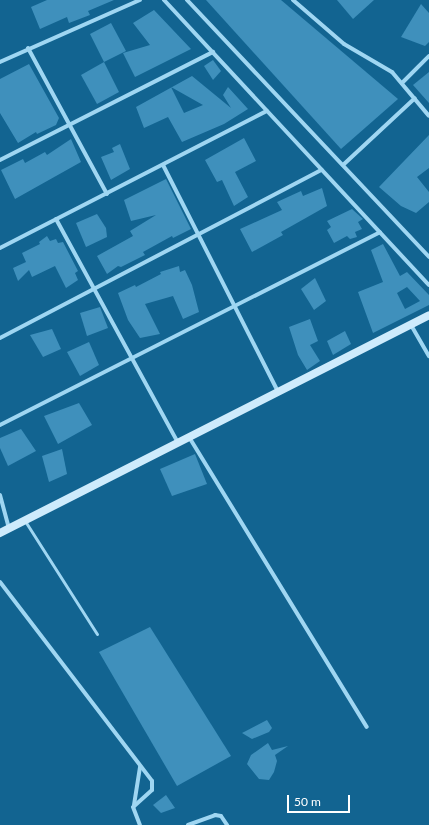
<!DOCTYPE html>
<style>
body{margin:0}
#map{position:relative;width:429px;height:825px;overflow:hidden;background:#126491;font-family:Lato,sans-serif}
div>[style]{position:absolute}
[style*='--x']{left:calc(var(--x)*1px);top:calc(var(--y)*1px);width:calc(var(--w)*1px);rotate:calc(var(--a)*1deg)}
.building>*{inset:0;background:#3f90bc}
.lane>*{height:3px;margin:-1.5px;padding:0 1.5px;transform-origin:1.5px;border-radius:1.5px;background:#9fd6f2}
.street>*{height:4px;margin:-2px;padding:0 2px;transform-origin:2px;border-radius:2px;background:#9fd6f2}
.secondary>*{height:8px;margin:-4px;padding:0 4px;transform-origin:4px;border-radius:4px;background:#ceebfc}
span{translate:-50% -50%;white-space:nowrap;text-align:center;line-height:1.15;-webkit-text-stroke:4px #126491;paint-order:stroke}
.scale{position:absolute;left:287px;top:795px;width:63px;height:18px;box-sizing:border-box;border:2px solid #fff;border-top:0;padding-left:5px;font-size:12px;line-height:14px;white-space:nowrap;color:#fff;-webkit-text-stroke:3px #126491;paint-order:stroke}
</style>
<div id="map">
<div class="building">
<i style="clip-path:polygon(47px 0,114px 0,88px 11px,90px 15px,69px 23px,67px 17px,40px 29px,31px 7px)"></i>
<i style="clip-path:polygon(206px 0,281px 0,398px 99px,341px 149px)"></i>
<i style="clip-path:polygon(337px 0,374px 0,353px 19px)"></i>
<i style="clip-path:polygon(421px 4px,429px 13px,429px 42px,425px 46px,401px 37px)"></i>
<i style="clip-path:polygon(154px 10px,191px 49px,135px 77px,123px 53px,150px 45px,133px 23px)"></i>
<i style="clip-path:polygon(111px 23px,126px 51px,104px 62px,90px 34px)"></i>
<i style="clip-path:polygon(213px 60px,221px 71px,213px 80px,204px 66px)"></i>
<i style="clip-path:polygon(104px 62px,119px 92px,97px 104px,81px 75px)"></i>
<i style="clip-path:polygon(29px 64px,59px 118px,56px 125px,37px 134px,36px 132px,18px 143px,0 113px,0 79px)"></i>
<i style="clip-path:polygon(429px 72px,429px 103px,413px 85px)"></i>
<i style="clip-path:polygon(evenodd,192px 76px,231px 108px,223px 95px,228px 87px,248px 109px,224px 124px,182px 142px,168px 117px,144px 128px,136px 107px,192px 76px,171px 87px,203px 105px,184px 113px,171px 87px)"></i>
<i style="clip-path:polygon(429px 135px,429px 168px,417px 177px,429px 192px,429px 202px,416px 213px,401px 206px,379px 187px)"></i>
<i style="clip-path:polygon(244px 138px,256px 161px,235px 172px,248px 197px,234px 206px,222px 180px,217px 182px,205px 160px)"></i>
<i style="clip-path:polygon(71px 139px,81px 162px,15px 199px,1px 170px,23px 159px,25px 163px,45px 152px,47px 155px)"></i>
<i style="clip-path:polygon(120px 144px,130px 169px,111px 180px,101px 157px,114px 152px,112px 148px)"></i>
<i style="clip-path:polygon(166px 179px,191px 229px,173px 238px,172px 236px,143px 252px,145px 255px,121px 267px,118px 266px,107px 274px,97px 256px,133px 236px,130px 231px,156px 215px,131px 221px,124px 200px)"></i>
<i style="clip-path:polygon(322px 188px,327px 206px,281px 232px,283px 235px,252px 252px,240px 229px,282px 210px,277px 202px,301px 191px,303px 196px)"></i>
<i style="clip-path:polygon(352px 209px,363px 219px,358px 222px,362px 229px,355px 232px,357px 237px,350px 239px,347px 236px,334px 243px,327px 230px,331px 227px,327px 221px)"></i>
<i style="clip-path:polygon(97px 214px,106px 228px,107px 237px,86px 247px,76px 223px)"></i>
<i style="clip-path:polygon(47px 236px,50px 241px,56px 239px,58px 243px,63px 242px,78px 271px,75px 273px,78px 280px,66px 288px,55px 266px,32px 277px,29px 270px,18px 281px,13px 268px,26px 262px,22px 253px,40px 244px,39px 242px)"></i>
<i style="clip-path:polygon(evenodd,383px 244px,400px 276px,407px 272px,429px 295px,429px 305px,373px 333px,358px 292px,383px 282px,371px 250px,383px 244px,407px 287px,420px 301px,405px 309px,397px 293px,407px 287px)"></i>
<i style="clip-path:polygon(179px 266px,180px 272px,185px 270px,192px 285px,199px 312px,183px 319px,173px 296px,145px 304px,160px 334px,140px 338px,128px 320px,118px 293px,135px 285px,136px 287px,161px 274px,160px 272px)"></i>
<i style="clip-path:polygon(315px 278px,326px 301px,314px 310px,301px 289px)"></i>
<i style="clip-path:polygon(100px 307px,108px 328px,87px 336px,80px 313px)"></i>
<i style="clip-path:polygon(310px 319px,318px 341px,310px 345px,320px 361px,307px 370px,298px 355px,289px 327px)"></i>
<i style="clip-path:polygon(52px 329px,61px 349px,43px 357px,30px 335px)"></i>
<i style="clip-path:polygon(345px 331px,351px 344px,333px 355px,327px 341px)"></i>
<i style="clip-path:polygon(89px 342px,99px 365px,80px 376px,67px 352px)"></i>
<i style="clip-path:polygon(79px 403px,92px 425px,58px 444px,44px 416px)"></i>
<i style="clip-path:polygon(21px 429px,36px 451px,8px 466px,0 448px,0 438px)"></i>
<i style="clip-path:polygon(62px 449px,67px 474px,49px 482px,42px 456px)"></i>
<i style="clip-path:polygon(195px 454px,207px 484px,172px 496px,160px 469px)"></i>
<i style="clip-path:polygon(150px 627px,231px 756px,177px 786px,99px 652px)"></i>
<i style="clip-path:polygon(267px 720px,272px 728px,269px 732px,252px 739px,242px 733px)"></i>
<i style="clip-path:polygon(268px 743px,272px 750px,288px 746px,275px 755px,277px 761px,274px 772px,269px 780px,259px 779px,247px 764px,251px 755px)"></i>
<i style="clip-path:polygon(166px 795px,175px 808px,161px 813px,153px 805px)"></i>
</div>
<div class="lane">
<i style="--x:25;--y:521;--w:134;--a:57.5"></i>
</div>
<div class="street">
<i style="--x:164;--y:0;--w:389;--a:47.1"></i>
<i style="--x:187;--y:0;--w:353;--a:46.7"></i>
<i style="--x:293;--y:0;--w:67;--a:40.8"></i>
<i style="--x:344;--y:44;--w:56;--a:30.3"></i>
<i style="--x:392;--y:72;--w:57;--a:49.9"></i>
<i style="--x:28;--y:48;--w:166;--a:61.6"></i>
<i style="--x:0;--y:62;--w:153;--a:-23.9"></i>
<i style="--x:402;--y:83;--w:38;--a:-45"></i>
<i style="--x:0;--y:160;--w:239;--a:-26.9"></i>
<i style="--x:163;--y:165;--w:254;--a:63.1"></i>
<i style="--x:343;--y:165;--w:98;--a:-42.9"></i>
<i style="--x:56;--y:219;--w:255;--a:61.4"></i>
<i style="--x:0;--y:248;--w:300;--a:-27.2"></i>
<i style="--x:411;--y:325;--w:36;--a:60"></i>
<i style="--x:0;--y:338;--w:363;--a:-27.6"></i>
<i style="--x:0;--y:425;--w:426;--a:-26.9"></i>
<i style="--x:189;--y:437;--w:340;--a:58.5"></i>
<i style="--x:0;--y:495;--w:34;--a:75"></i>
<i style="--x:0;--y:582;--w:250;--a:52.6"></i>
<i style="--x:152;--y:781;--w:9;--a:90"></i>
<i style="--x:152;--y:790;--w:25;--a:138"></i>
<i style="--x:133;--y:807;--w:19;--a:69"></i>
<i style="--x:134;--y:805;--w:39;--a:-81"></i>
<i style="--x:188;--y:825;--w:29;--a:-20"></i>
<i style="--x:215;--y:815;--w:6;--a:9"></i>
<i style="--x:221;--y:816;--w:11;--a:56"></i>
</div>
<div class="secondary">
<i style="--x:0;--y:533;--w:481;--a:-26.9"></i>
</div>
<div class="scale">50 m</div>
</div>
